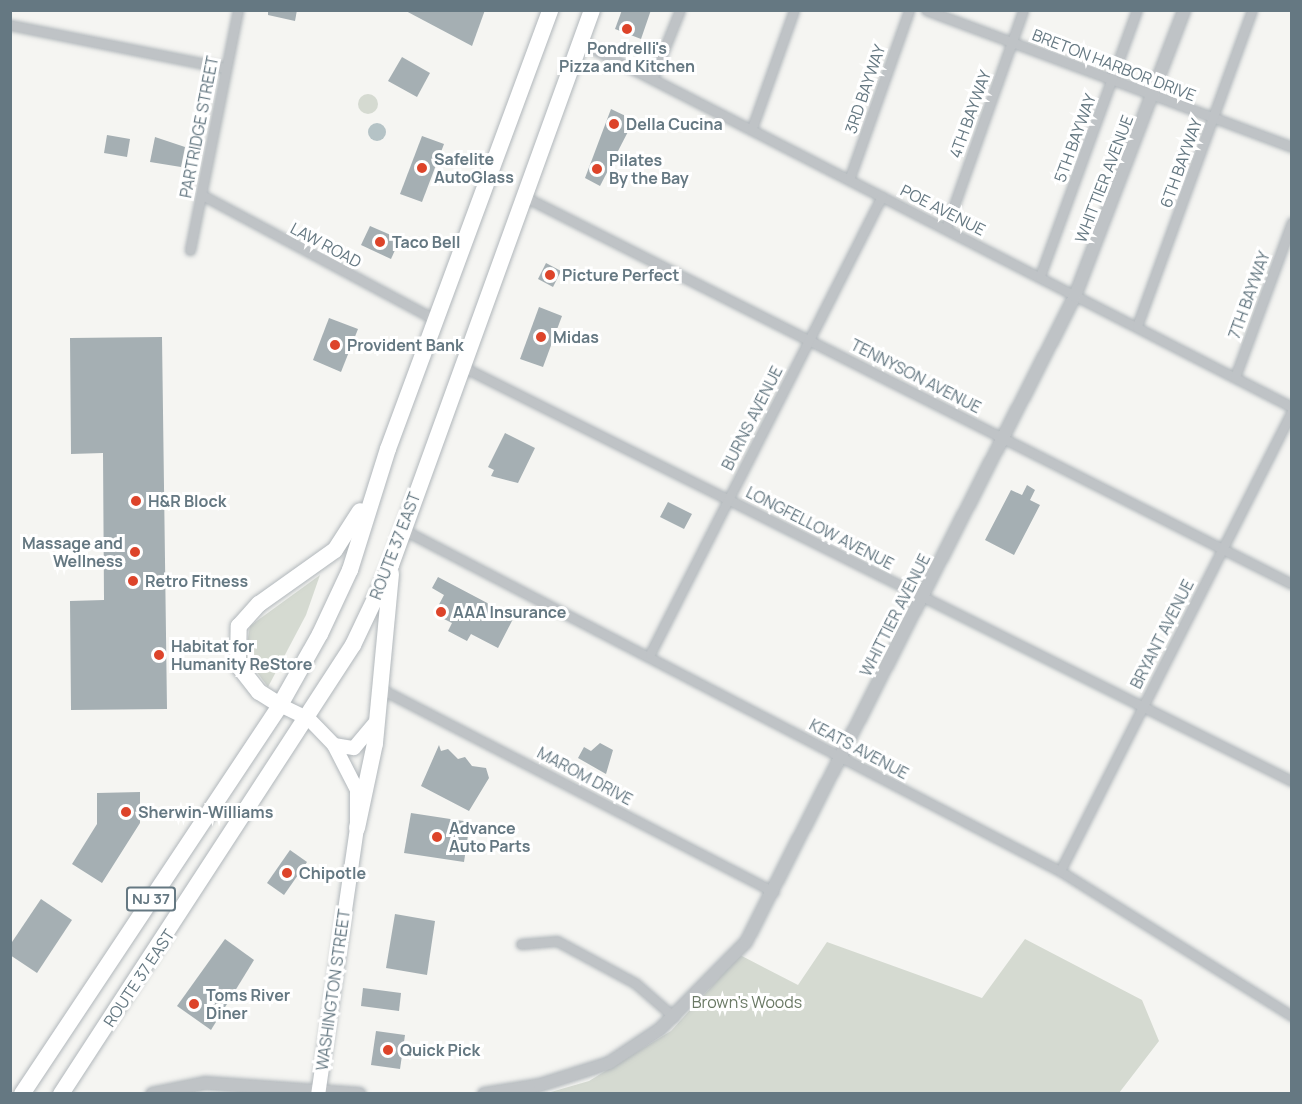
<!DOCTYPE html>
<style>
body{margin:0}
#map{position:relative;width:1302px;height:1104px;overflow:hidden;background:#f5f5f2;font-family:Manrope,sans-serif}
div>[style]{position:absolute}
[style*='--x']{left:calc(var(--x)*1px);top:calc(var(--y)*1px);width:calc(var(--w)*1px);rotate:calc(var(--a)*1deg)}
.green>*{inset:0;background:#d5dad1}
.round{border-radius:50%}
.water>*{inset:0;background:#b5c3c6}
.building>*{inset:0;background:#a5afb3}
.roads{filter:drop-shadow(0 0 2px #b1b7bb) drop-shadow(0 0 2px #b1b7bb)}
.minor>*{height:9px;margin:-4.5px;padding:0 4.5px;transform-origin:4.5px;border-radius:4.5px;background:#bfc3c6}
.tertiary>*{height:12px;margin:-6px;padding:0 6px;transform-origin:6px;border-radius:6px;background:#bfc3c6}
.secondary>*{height:14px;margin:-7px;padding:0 7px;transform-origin:7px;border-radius:7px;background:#fff}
.trunk>*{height:16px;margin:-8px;padding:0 8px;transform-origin:8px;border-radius:8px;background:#fff}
.dots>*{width:16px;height:16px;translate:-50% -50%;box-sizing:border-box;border:3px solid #fff;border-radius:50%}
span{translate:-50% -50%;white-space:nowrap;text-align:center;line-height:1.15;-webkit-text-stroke:6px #fff;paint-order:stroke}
.shield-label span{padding:2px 4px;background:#fff;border:2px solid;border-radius:4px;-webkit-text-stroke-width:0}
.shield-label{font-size:15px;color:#657882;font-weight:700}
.poi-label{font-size:16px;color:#657882;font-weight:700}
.left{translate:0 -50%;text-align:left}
.right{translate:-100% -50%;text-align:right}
.street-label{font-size:16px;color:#657882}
.park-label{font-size:16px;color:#6a7964}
.frame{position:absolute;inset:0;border:12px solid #657882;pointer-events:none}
</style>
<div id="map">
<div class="green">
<i class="round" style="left:358px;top:94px;width:20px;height:20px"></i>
<i style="clip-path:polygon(320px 575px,306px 615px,268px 687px,245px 656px,250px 626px)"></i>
<i style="clip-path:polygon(1025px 939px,1142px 1000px,1159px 1041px,1119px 1093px,544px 1094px,589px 1081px,671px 1031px,740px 955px,798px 985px,827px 942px,982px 998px)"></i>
</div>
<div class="water">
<i class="round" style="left:368px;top:123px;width:18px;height:18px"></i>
</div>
<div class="building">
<i style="clip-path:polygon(268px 10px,297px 10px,295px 21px,268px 15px)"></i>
<i style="clip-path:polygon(404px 10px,485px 10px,472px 46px)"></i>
<i style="clip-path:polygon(622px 10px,651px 10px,641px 39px,615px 29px)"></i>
<i style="clip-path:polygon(402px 57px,430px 73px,417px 97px,388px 81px)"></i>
<i style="clip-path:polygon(611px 109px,634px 120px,600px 186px,585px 178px)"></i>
<i style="clip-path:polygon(107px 135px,130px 139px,127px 157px,104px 153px)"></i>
<i style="clip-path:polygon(422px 136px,444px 144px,422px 202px,400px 194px)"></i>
<i style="clip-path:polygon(155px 137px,185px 147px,181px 167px,150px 162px)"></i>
<i style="clip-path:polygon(370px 226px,400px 239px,391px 259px,361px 245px)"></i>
<i style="clip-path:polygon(546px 263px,561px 271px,553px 287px,538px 279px)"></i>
<i style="clip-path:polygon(539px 307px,562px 316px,543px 367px,520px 359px)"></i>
<i style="clip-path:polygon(329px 318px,358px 329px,341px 372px,313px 360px)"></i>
<i style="clip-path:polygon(162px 337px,167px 709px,71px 710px,70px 601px,104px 600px,103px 453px,71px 454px,70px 338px)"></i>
<i style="clip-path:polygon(505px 433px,535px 448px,518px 483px,491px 476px,494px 470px,488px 467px)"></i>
<i style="clip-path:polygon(1027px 485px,1035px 490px,1030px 500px,1040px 505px,1014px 555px,985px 540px,1011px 490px,1022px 495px)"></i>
<i style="clip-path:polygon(668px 502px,692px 514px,684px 529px,660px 517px)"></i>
<i style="clip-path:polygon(438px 577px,514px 617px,498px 648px,471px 634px,467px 641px,448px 631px,452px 623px,434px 614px,444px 595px,432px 588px)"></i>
<i style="clip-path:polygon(600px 743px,613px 750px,606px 774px,578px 758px,584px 747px,591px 751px)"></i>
<i style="clip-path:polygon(439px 745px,441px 751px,448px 749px,458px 759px,465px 757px,472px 766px,486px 768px,489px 778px,469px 811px,421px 786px)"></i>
<i style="clip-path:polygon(140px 792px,140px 823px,102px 883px,72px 864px,97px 824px,97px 793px)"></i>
<i style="clip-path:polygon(411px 813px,470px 822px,464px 862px,404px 853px)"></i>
<i style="clip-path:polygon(290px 850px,307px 862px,284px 895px,267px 883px)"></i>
<i style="clip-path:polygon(41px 899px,72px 920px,37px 973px,10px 955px,10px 945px)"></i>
<i style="clip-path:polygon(395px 914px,435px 921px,427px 975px,386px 968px)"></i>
<i style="clip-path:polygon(225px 939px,254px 960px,211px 1030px,177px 1006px)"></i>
<i style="clip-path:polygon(363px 988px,401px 993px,399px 1011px,361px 1006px)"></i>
<i style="clip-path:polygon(376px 1031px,405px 1035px,400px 1069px,371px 1065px)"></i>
</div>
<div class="roads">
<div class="minor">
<i style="--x:926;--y:10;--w:391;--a:20.5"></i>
<i style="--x:10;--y:25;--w:220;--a:11.3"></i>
<i style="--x:580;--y:42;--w:800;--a:27.14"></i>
<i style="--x:653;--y:77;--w:72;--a:-68.1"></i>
<i style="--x:752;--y:128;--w:125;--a:-70.4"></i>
<i style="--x:850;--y:177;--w:177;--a:-70.5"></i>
<i style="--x:202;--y:195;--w:265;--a:28.1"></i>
<i style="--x:525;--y:197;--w:859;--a:26.77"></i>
<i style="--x:946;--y:228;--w:231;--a:-70.5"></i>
<i style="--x:190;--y:250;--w:245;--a:-78.7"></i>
<i style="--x:1040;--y:276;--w:283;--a:-70"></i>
<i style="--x:1137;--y:326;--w:336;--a:-70"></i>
<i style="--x:463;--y:367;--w:927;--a:26.54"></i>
<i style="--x:1235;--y:377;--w:165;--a:-69.8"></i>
<i style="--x:402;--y:529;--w:742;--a:27.46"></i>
<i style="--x:1060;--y:871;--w:274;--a:32"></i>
<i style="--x:650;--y:654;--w:513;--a:-63.14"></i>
<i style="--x:381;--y:689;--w:442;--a:27.3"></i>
<i style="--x:1060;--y:871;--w:515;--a:-63.24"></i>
<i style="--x:521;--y:944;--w:36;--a:-5"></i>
<i style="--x:557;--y:941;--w:89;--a:28.3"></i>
<i style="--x:635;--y:983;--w:52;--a:41.1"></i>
</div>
<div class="tertiary">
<i style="--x:152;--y:1094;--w:54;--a:-11.7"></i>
<i style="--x:205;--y:1083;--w:155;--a:4.1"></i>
<i style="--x:484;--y:1094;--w:57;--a:-9.1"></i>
<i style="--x:540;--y:1085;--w:72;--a:-17.7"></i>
<i style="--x:609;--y:1063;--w:61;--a:-33.7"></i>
<i style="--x:660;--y:1029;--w:122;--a:-45.3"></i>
<i style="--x:746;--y:942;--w:725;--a:-63.01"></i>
<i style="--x:1075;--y:296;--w:306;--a:-69.1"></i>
</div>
<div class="secondary">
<i style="--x:280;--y:705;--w:32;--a:26"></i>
<i style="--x:309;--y:719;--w:36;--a:46"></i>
<i style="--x:334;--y:745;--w:51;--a:62.9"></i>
<i style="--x:357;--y:790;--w:38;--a:90"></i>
<i style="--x:357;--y:828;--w:269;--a:98.3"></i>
<i style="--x:334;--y:745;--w:20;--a:9"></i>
<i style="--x:354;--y:748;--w:33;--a:-50"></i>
</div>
<div class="trunk">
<i style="--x:280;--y:705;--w:25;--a:-148"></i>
<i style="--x:259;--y:692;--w:34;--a:-128"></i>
<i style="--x:238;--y:665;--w:39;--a:-89"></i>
<i style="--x:239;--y:626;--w:30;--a:-48"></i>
<i style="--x:259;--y:604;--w:93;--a:-35.4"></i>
<i style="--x:335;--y:550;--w:46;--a:-57.3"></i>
<i style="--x:357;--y:828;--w:87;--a:-78"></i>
<i style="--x:375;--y:743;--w:170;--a:-84.6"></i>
<i style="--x:22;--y:1094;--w:467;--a:-56.4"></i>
<i style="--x:280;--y:705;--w:81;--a:-60.6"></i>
<i style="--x:320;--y:634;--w:71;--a:-64.9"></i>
<i style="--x:350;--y:570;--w:127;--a:-72.6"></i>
<i style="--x:388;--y:449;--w:468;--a:-69.7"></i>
<i style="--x:61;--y:1094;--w:536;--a:-56.96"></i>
<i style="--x:353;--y:645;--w:89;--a:-64.6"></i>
<i style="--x:391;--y:565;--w:590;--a:-70.09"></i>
</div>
</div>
<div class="dots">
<i style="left:627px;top:29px;background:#dd442a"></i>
<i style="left:614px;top:124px;background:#dd442a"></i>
<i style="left:422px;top:168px;background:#dd442a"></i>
<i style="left:597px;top:169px;background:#dd442a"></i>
<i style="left:380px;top:242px;background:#dd442a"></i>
<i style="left:550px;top:275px;background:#dd442a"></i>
<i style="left:541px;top:337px;background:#dd442a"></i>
<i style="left:335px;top:345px;background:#dd442a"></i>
<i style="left:136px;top:501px;background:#dd442a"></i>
<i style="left:135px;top:552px;background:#dd442a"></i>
<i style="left:133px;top:581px;background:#dd442a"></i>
<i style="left:441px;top:612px;background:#dd442a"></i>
<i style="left:159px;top:655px;background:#dd442a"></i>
<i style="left:126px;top:812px;background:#dd442a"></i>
<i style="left:437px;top:837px;background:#dd442a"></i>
<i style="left:287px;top:873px;background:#dd442a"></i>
<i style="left:194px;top:1004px;background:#dd442a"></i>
<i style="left:388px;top:1050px;background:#dd442a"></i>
</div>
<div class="shield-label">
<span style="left:151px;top:899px">NJ 37</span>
</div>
<div class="poi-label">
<span style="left:627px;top:57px">Pondrelli's<br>Pizza and Kitchen</span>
<span class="left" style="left:626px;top:124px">Della Cucina</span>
<span class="left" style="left:434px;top:168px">Safelite<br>AutoGlass</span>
<span class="left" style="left:609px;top:169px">Pilates<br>By the Bay</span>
<span class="left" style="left:392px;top:242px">Taco Bell</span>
<span class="left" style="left:562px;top:275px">Picture Perfect</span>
<span class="left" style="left:553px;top:337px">Midas</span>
<span class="left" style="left:347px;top:345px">Provident Bank</span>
<span class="left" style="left:148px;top:501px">H&amp;R Block</span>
<span class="right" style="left:123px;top:552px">Massage and<br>Wellness</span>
<span class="left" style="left:145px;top:581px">Retro Fitness</span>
<span class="left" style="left:453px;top:612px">AAA Insurance</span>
<span class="left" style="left:171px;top:655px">Habitat for<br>Humanity ReStore</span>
<span class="left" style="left:138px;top:812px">Sherwin-Williams</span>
<span class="left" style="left:449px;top:837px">Advance<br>Auto Parts</span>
<span class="left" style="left:299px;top:873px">Chipotle</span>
<span class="left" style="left:206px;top:1004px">Toms River<br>Diner</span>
<span class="left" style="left:400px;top:1050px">Quick Pick</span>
</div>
<div class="street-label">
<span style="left:1114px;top:65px;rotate:21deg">BRETON HARBOR DRIVE</span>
<span style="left:865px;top:89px;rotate:-71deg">3RD BAYWAY</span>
<span style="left:970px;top:114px;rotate:-70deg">4TH BAYWAY</span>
<span style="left:199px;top:127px;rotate:-79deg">PARTRIDGE STREET</span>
<span style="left:1075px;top:138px;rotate:-70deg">5TH BAYWAY</span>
<span style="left:1181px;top:163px;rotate:-70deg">6TH BAYWAY</span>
<span style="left:1104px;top:179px;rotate:-69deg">WHITTIER AVENUE</span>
<span style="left:943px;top:210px;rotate:27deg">POE AVENUE</span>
<span style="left:326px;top:245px;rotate:28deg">LAW ROAD</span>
<span style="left:1249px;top:295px;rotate:-70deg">7TH BAYWAY</span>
<span style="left:916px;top:376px;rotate:27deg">TENNYSON AVENUE</span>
<span style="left:752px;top:418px;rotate:-63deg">BURNS AVENUE</span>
<span style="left:820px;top:528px;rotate:27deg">LONGFELLOW AVENUE</span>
<span style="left:395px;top:546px;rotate:-69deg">ROUTE 37 EAST</span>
<span style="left:895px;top:615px;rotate:-63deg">WHITTIER AVENUE</span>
<span style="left:1162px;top:634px;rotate:-63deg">BRYANT AVENUE</span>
<span style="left:859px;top:749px;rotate:28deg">KEATS AVENUE</span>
<span style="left:585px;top:776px;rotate:28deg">MAROM DRIVE</span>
<span style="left:139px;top:978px;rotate:-56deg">ROUTE 37 EAST</span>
<span style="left:333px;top:990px;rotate:-82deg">WASHINGTON STREET</span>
</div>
<div class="park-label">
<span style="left:747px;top:1002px">Brown's Woods</span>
</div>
<div class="frame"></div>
</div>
